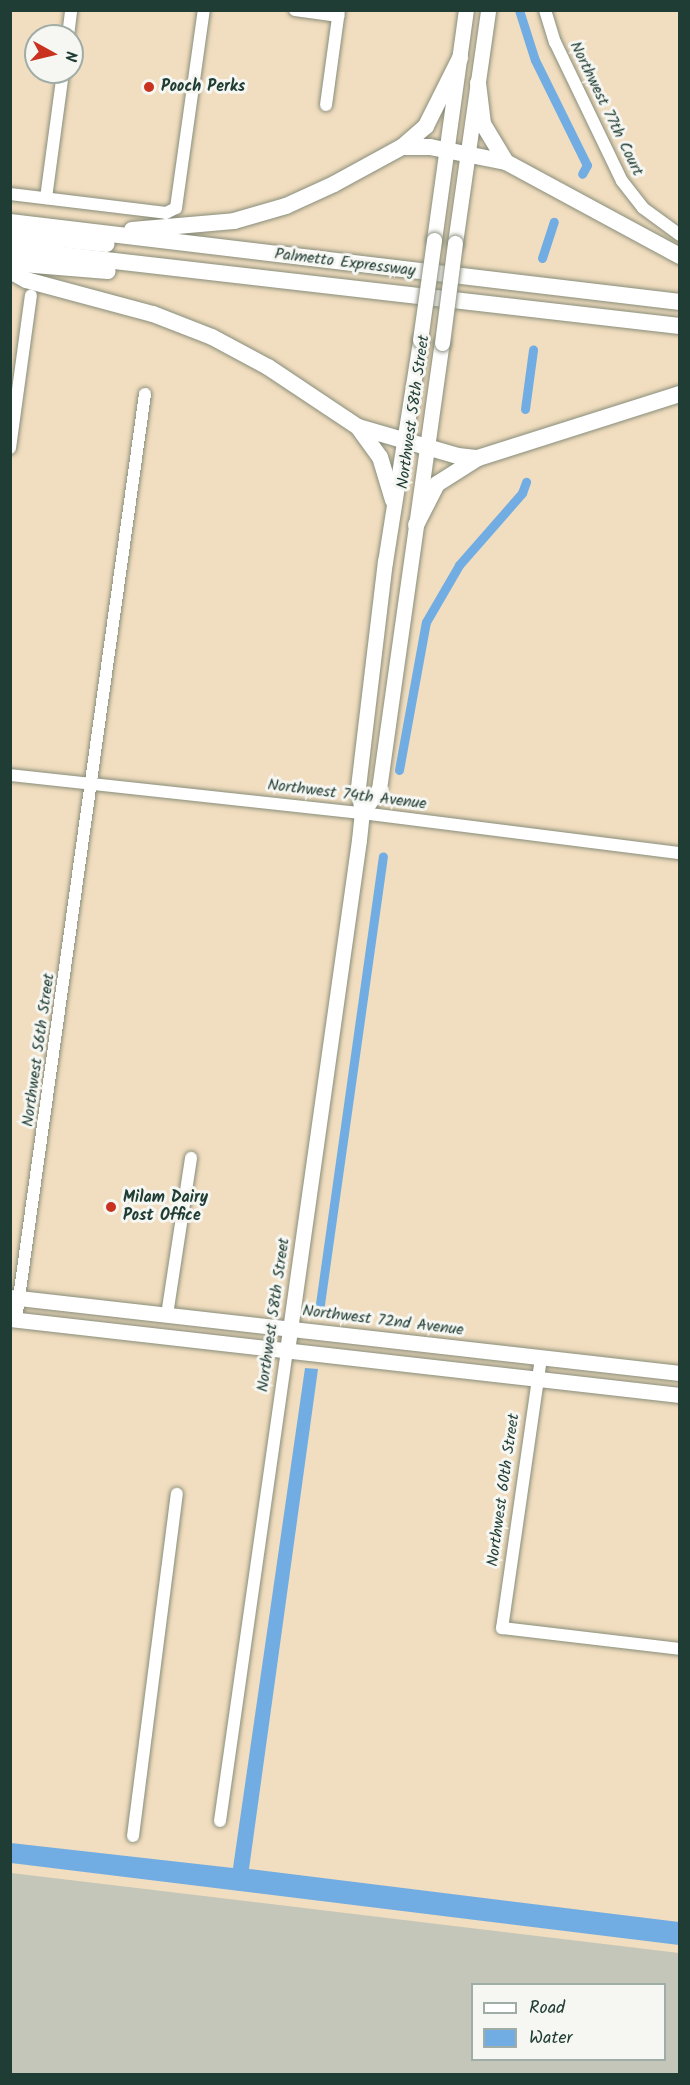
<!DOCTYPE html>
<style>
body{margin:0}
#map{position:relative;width:690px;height:2085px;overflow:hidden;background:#f1ddbf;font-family:Kalam,sans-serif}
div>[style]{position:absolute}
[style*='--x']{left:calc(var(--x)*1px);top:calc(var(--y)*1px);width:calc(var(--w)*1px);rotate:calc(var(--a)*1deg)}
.industrial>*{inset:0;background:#c3c6b9}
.water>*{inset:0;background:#71ade2}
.canal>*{height:9px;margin:-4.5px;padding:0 4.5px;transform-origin:4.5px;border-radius:4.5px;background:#71ade2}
.roads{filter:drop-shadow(0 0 2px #888d7a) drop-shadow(0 0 2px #888d7a)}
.minor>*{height:12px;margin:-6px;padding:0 6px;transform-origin:6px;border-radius:6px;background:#fff}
.major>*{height:15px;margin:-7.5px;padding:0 7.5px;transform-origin:7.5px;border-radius:7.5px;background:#fff}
.highway>*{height:16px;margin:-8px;padding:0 8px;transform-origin:8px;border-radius:8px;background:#fff}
.bridges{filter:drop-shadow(0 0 2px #888d7a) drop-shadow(0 0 2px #888d7a)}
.major-bridge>*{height:15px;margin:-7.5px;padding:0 7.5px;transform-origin:7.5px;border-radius:7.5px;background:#fff}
.dots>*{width:16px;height:16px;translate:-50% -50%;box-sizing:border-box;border:3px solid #f6f6f2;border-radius:50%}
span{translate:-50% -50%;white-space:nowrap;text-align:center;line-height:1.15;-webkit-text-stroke:6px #f6f6f2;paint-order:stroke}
.poi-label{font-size:16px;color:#1f3d34;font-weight:700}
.left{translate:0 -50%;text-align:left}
.street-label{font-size:16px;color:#1f3d34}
.frame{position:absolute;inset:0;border:12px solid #1f3d34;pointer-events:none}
.legend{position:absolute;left:471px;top:1983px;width:195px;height:78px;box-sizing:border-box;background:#f6f6f2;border:2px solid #a0aca6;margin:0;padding:8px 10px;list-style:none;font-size:18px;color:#1f3d34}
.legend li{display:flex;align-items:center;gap:12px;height:30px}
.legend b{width:30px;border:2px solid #a0aca6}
.north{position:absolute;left:24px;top:24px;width:60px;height:60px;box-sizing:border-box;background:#f6f6f2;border:2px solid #a0aca6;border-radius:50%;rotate:98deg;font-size:16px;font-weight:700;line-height:24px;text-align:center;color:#1f3d34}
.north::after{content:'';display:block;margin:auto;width:21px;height:27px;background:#c8321e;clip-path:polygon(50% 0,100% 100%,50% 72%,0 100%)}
</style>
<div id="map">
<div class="industrial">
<i style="clip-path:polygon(evenodd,11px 1873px,679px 1953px,679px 2074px,11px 2074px,11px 1873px,472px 1984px,664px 1984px,664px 2060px,472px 2060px,472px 1984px)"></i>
</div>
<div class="water">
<i style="clip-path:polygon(305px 1368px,318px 1369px,249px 1869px,679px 1922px,679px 1945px,11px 1863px,11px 1843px,233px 1868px)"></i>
</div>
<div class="canal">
<i style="--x:519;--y:10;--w:52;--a:72.3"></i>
<i style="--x:535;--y:60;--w:117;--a:63.7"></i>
<i style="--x:587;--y:165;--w:10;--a:119"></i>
<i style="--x:542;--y:258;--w:38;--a:-72"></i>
<i style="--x:525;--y:409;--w:60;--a:-82.3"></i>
<i style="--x:399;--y:770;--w:150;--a:-79.7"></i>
<i style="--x:426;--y:622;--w:66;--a:-59.9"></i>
<i style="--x:459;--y:565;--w:96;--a:-48.8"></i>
<i style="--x:522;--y:493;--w:12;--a:-70"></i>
<i style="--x:320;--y:1304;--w:452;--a:-82"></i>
</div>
<div class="roads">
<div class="minor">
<i style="--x:295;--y:10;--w:44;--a:7.8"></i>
<i style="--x:545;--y:10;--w:34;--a:73"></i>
<i style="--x:555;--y:42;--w:154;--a:64.3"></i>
<i style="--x:622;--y:181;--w:34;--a:52"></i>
<i style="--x:643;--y:208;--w:46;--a:36.1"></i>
<i style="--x:68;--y:36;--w:26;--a:-83"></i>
<i style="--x:326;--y:105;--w:96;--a:-82.2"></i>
<i style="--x:10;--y:194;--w:157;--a:6.9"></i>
<i style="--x:166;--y:213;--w:11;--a:-27"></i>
<i style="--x:176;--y:208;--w:200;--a:-82"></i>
<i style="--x:46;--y:198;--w:127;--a:-82.3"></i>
<i style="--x:10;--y:448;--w:154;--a:-82.2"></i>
<i style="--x:10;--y:775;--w:354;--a:6.2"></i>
<i style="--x:362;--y:813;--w:321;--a:7.2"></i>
<i style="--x:167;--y:1315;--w:159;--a:-81.3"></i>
<i style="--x:16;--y:1319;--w:934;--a:-82.06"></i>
<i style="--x:541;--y:1358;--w:273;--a:98.2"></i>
<i style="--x:502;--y:1628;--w:179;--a:6.7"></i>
<i style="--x:220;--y:1821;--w:475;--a:-81.9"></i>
<i style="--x:133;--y:1836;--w:345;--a:-82.7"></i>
</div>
<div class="major">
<i style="--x:434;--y:240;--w:232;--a:-82.1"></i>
<i style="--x:455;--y:243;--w:235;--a:-81.9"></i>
<i style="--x:362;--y:813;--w:29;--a:-55"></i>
<i style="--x:379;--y:789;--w:450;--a:-82"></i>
<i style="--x:10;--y:1297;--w:674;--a:6.47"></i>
<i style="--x:10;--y:1319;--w:674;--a:6.47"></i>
<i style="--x:287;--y:1351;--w:516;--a:-81.98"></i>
<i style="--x:359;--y:840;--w:27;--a:-84"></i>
<i style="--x:362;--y:813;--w:26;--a:-99"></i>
<i style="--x:358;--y:787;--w:227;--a:-83.2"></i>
<i style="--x:385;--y:562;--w:225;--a:-81"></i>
</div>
<div class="highway">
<i style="--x:478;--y:83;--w:41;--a:83"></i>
<i style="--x:483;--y:124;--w:44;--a:58.8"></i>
<i style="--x:402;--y:147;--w:28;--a:0"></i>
<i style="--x:430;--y:147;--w:77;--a:11.2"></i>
<i style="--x:506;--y:162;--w:198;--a:28.4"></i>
<i style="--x:10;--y:222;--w:675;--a:6.81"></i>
<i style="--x:132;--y:230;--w:102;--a:-5"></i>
<i style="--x:234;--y:221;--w:54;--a:-16.1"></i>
<i style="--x:286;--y:206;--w:53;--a:-24.6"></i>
<i style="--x:334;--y:184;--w:77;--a:-28.6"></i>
<i style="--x:402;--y:147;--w:32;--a:-41"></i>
<i style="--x:426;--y:126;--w:76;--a:-63.4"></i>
<i style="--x:10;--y:234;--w:97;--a:5.9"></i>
<i style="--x:10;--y:249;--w:674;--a:6.56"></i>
<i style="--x:10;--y:263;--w:98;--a:4.7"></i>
<i style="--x:10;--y:271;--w:18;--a:29"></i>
<i style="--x:26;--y:280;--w:131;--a:15"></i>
<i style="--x:153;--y:314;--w:63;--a:21.3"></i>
<i style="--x:212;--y:337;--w:64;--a:28.2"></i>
<i style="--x:268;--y:367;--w:108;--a:33.7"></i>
<i style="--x:358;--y:427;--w:104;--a:16.2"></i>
<i style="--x:458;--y:456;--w:20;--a:6"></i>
<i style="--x:478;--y:458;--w:212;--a:-17.6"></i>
<i style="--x:358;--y:427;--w:37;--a:54"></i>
<i style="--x:380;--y:457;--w:45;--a:73.2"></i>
<i style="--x:416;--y:525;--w:46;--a:-62.9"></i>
<i style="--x:437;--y:484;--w:49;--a:-32.4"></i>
</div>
</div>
<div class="bridges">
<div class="major-bridge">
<i style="--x:420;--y:340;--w:101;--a:-82"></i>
<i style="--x:442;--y:343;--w:101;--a:-82.6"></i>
</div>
</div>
<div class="dots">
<i style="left:149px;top:87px;background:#c8321e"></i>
<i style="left:111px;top:1207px;background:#c8321e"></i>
</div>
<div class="poi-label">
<span class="left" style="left:161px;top:87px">Pooch Perks</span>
<span class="left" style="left:123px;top:1207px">Milam Dairy<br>Post Office</span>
</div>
<div class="street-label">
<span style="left:606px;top:109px;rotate:64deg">Northwest 77th Court</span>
<span style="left:345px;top:263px;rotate:7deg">Palmetto Expressway</span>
<span style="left:414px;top:412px;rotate:-82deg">Northwest 58th Street</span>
<span style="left:347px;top:795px;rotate:7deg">Northwest 74th Avenue</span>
<span style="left:39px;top:1050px;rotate:-82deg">Northwest 56th Street</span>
<span style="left:274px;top:1315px;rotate:-82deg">Northwest 58th Street</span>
<span style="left:383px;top:1321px;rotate:7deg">Northwest 72nd Avenue</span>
<span style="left:504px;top:1490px;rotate:-82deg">Northwest 60th Street</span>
</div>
<div class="frame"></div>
<ul class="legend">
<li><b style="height:8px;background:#fff"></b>Road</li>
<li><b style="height:16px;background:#71ade2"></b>Water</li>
</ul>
<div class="north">N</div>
</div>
